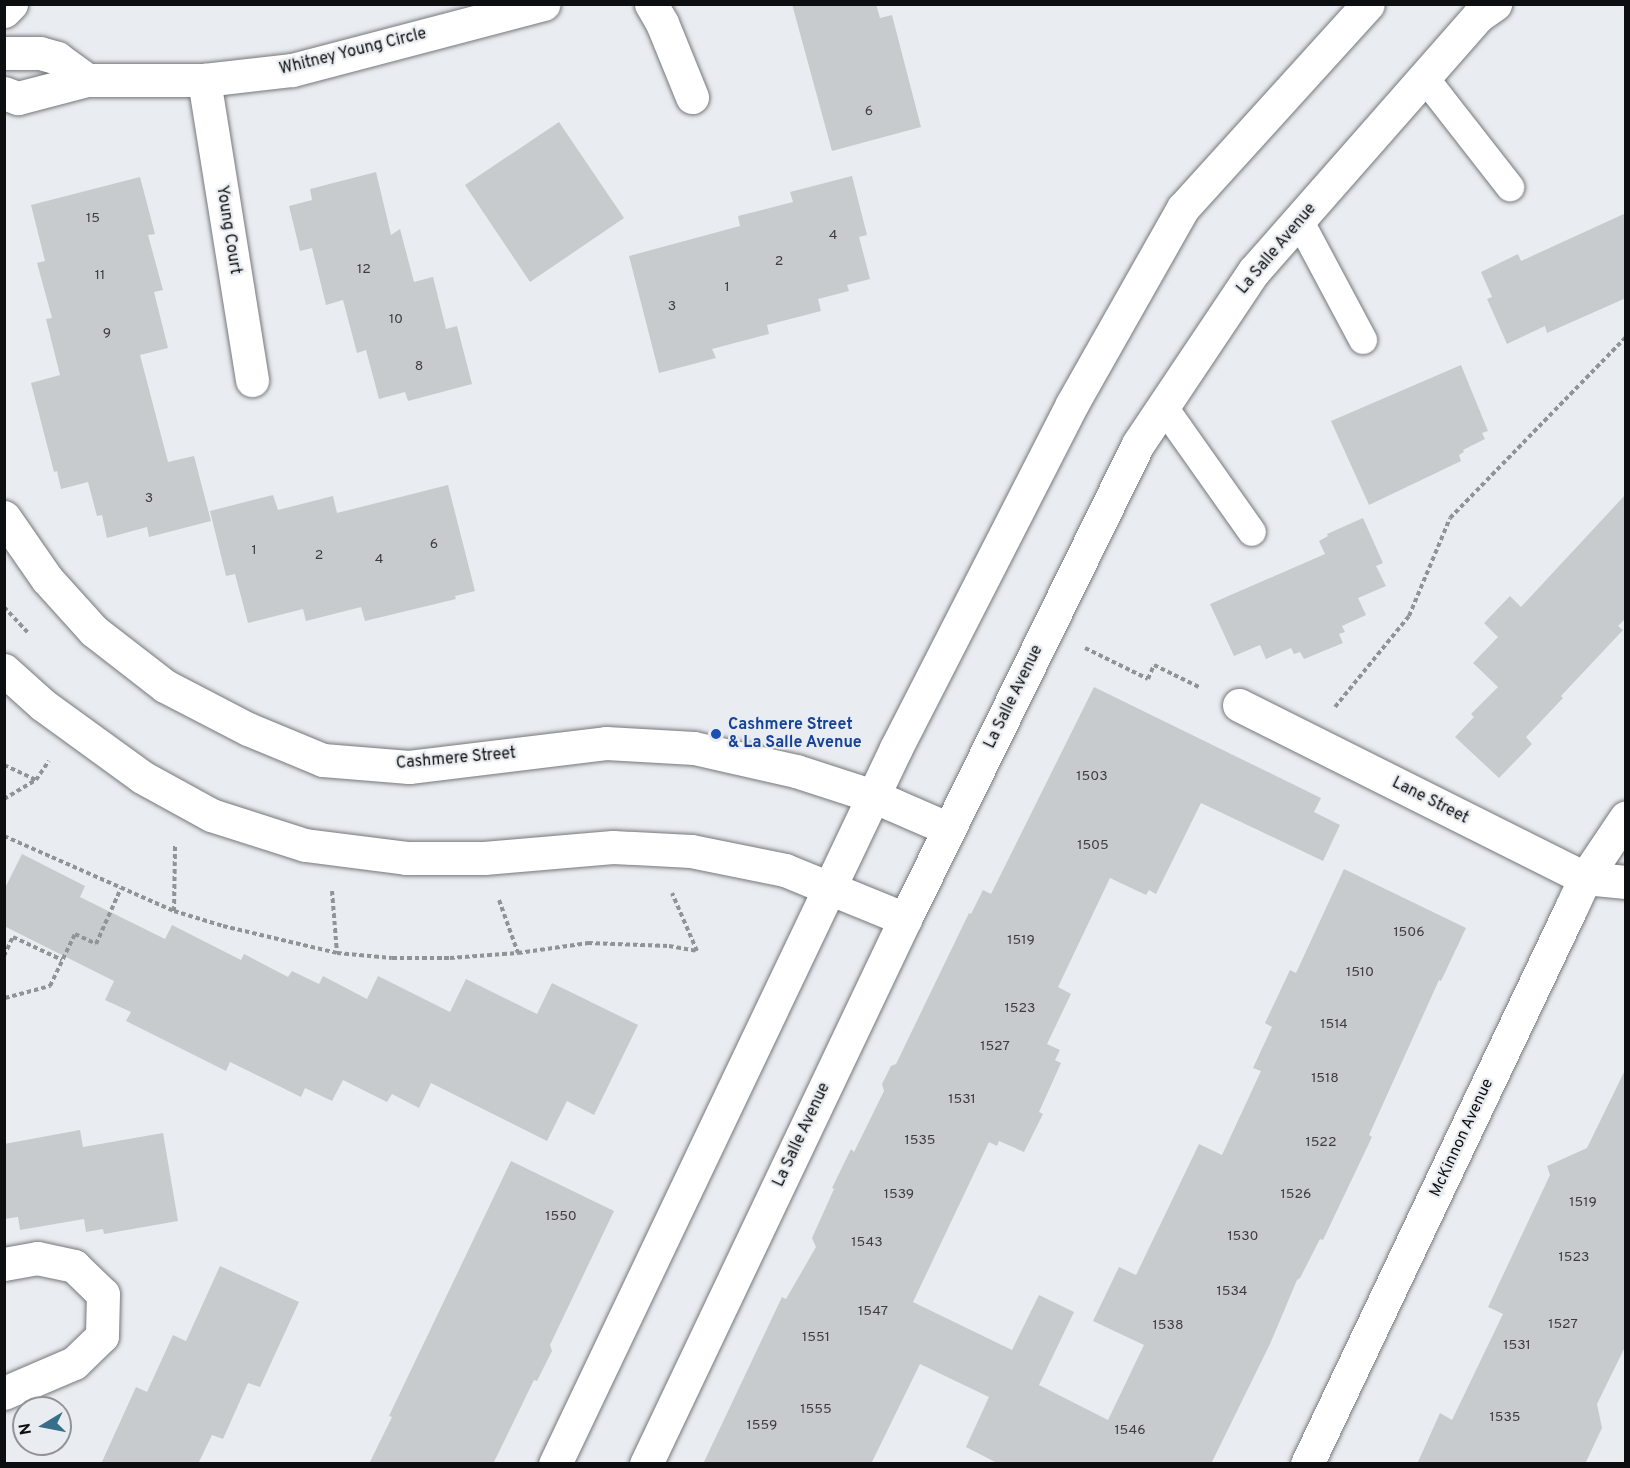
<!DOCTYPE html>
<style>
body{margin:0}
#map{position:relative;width:1630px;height:1468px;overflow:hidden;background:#e9ecf0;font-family:Overpass,sans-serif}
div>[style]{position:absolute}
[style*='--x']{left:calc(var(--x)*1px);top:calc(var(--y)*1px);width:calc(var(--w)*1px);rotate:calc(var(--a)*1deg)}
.building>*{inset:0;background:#c8cbce}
.path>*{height:4px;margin-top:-2px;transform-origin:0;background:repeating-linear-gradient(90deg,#919496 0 4.5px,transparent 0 7.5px)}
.roads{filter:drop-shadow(0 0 2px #76787b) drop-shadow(0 0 2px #76787b)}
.service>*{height:28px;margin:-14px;padding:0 14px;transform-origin:14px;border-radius:14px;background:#fff}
.minor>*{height:33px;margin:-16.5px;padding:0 16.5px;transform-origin:16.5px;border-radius:16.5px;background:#fff}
.dots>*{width:16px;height:16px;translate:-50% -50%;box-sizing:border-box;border:3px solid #e9ecf0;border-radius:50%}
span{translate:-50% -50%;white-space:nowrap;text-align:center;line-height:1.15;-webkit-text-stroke:4.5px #e9ecf0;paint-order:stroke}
.number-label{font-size:14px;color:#3c3d3f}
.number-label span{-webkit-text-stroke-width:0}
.street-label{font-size:16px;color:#0d0e0f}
.transit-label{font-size:16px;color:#164399;font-weight:700}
.left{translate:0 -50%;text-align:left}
.frame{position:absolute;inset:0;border:6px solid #0d0e0f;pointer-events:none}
.north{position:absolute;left:12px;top:1396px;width:60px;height:60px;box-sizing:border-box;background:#e9ecf0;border:2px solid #919396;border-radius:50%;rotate:260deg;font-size:16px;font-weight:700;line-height:24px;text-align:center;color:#0d0e0f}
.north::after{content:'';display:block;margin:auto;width:21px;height:27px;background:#376e89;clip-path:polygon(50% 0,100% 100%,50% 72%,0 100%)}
</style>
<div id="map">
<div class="building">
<i style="clip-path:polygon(792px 4px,876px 4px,880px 18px,892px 15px,921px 127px,832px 151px)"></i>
<i style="clip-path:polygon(559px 122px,624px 218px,530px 282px,465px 185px)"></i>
<i style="clip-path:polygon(376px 172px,391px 235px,400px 229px,414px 282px,433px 277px,446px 329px,457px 326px,472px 384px,408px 401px,405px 392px,379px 399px,366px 350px,357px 353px,343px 300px,326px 305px,312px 248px,300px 251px,289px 206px,312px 200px,310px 189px)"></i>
<i style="clip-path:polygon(852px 176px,867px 235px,859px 237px,870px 279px,847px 285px,849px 291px,818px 299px,821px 311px,767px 325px,769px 334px,712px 349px,716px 358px,659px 373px,629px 256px,740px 226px,738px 216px,793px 202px,790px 192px)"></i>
<i style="clip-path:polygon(140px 177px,155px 234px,148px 235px,163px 290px,154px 292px,168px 348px,140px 355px,168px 462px,194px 456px,211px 521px,149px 537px,147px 527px,107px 538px,102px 515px,97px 516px,88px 482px,61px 489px,57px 471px,54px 472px,31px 383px,60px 375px,46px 319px,52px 318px,37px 263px,45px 261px,31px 205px)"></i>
<i style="clip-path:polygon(1626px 213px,1626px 298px,1547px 333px,1545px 326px,1507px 344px,1487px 299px,1492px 297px,1481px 272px,1518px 254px,1521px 261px)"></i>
<i style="clip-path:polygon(1461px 365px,1488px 431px,1482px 433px,1485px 439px,1463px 450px,1464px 452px,1459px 455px,1461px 461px,1369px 505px,1331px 421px)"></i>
<i style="clip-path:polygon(448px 485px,475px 591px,455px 596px,456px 599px,365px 621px,361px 607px,306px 621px,303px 609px,248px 623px,235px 574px,226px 576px,210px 511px,273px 495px,278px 510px,333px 496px,337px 513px)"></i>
<i style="clip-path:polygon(1626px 494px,1626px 618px,1618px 626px,1623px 630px,1561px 696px,1563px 698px,1526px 737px,1532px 744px,1499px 778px,1455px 737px,1474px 717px,1471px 714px,1498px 687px,1473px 663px,1498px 637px,1484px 623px,1510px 596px,1521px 607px)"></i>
<i style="clip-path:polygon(1363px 518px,1383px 563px,1376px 566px,1386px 586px,1358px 598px,1366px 615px,1342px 626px,1345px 632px,1339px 634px,1343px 643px,1304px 659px,1300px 652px,1294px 654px,1291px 648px,1266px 659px,1260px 645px,1234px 656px,1210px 604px,1325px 554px,1319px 541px,1328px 536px,1327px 534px)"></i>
<i style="clip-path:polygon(1094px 687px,1321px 798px,1314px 812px,1340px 825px,1323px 861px,1201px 803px,1156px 894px,1149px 890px,1146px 895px,1110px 878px,1058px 987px,1071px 994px,1047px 1044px,1060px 1050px,1055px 1060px,1061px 1063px,1039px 1112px,1043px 1114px,1024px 1152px,999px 1141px,997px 1146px,989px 1142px,913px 1302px,1012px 1350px,1039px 1295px,1074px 1312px,1039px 1385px,1108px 1420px,1144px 1345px,1093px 1321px,1119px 1267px,1136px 1275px,1199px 1144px,1222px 1155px,1261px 1071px,1253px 1068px,1272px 1027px,1265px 1023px,1290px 970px,1296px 973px,1344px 869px,1466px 928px,1441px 981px,1439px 980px,1369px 1135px,1372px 1137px,1323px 1240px,1320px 1239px,1300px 1278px,1297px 1280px,1270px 1344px,1211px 1464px,999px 1464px,966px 1447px,989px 1397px,920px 1364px,871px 1464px,703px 1464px,782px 1297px,786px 1299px,816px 1247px,812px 1238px,834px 1189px,832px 1188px,851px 1149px,854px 1152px,884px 1091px,882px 1084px,891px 1066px,896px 1064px,969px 913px,971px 914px,983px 890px,991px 894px)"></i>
<i style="clip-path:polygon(22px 854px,85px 886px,80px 897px,165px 939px,172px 925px,241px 960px,244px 954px,288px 977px,292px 971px,319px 984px,323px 976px,367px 999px,378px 976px,450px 1012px,466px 979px,537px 1014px,552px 983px,638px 1025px,594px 1115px,567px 1101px,547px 1141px,431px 1083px,419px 1108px,392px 1094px,387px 1102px,343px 1080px,332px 1101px,305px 1088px,301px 1097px,230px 1062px,226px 1071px,126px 1021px,131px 1012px,105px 1000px,114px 981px,4px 926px,4px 890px)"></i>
<i style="clip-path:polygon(1626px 1068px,1626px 1345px,1597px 1404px,1602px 1428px,1585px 1464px,1417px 1464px,1440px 1413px,1452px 1420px,1503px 1314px,1488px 1307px,1550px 1175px,1547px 1166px,1587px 1148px)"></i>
<i style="clip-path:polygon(80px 1130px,83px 1147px,163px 1133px,178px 1221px,104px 1234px,103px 1229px,86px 1232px,84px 1219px,20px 1230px,18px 1217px,4px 1219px,4px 1144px)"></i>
<i style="clip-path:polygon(511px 1161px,614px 1211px,550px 1345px,552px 1351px,537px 1381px,534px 1380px,493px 1464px,369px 1464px,392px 1417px,389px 1416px)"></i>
<i style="clip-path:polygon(220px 1266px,299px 1302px,260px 1387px,248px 1383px,223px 1439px,212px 1435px,198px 1464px,101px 1464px,136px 1387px,147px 1392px,173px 1335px,186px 1341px)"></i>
</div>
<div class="path">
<i style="--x:4;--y:607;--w:35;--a:47"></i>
<i style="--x:1085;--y:648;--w:70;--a:26.2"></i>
<i style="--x:1148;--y:679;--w:15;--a:-67"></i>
<i style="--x:1154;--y:665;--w:52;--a:26.1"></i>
<i style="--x:1335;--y:707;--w:117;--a:-50.9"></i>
<i style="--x:1409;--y:616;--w:106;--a:-67.3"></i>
<i style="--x:1450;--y:518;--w:252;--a:-45.8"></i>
<i style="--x:4;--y:765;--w:35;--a:25"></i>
<i style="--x:4;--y:799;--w:37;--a:-31"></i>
<i style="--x:36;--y:780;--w:23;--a:-56"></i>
<i style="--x:4;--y:836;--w:186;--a:23.8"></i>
<i style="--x:174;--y:911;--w:51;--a:17"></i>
<i style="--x:223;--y:926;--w:117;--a:13.3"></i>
<i style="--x:337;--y:953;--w:55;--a:5.2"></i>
<i style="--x:392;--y:958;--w:58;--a:0"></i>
<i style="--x:450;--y:958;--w:68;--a:-4.2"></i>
<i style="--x:518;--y:953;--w:71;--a:-8.1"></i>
<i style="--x:588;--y:943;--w:81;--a:2.1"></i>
<i style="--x:669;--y:946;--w:28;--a:10"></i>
<i style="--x:697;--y:951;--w:63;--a:-113.3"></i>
<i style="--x:332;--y:891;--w:62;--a:85.4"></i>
<i style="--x:499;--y:900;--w:56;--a:70.3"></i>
<i style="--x:174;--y:911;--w:65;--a:-89.1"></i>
<i style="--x:4;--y:956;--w:21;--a:-65"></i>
<i style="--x:13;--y:937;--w:54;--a:25.1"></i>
<i style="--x:4;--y:995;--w:3;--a:72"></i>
<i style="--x:5;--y:998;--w:47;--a:-14.9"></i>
<i style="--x:50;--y:986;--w:58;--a:-64.3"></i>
<i style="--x:75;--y:934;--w:23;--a:25"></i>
<i style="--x:96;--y:944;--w:61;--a:-65.9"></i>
</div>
<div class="roads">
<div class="service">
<i style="--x:1424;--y:77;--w:140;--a:52"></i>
<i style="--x:1299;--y:220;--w:136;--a:61.9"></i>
<i style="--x:1163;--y:406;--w:154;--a:54.8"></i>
</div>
<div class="minor">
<i style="--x:651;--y:4;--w:22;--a:60"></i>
<i style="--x:662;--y:23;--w:80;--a:67.9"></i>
<i style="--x:4;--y:11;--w:10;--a:-45"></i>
<i style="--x:4;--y:53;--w:36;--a:0"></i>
<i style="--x:40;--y:53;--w:18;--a:16"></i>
<i style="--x:57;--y:58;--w:37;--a:36"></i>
<i style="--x:204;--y:80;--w:304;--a:80.9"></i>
<i style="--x:4;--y:93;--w:15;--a:20"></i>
<i style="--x:18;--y:98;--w:71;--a:-14.6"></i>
<i style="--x:87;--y:80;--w:117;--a:0"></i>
<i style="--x:204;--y:80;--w:89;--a:-6.5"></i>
<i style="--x:292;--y:70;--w:260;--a:-14.7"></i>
<i style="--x:4;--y:517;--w:75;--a:55.3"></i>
<i style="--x:47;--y:579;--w:70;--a:47.9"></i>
<i style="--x:94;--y:631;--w:90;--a:37.8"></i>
<i style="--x:165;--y:686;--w:93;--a:27.4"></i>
<i style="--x:248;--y:729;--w:81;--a:22.5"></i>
<i style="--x:323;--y:760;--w:86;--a:4.7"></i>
<i style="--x:409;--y:767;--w:198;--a:-6.9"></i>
<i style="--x:606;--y:743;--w:88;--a:3.3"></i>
<i style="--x:694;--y:748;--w:105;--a:12.7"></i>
<i style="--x:796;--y:771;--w:81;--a:18"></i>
<i style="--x:873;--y:796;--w:83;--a:23.5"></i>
<i style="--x:4;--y:670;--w:52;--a:41.9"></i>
<i style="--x:43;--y:705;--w:122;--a:36"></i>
<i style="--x:142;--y:777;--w:79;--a:28.8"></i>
<i style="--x:211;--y:815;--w:99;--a:17.7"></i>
<i style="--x:305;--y:845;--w:102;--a:7.3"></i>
<i style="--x:406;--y:858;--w:78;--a:0"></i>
<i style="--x:484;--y:858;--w:129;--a:-4.9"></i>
<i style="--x:613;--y:847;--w:78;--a:2.9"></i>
<i style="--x:691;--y:851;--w:96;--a:11.4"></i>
<i style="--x:785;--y:870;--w:130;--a:22.2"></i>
<i style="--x:1239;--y:705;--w:387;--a:26.6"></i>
<i style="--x:1585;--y:878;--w:41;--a:5.6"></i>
<i style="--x:4;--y:1264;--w:34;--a:-10"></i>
<i style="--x:37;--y:1258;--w:38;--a:12"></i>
<i style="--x:74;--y:1266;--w:40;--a:44"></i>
<i style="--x:103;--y:1294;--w:42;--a:91.4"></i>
<i style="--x:102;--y:1336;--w:39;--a:136"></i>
<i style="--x:74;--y:1363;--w:76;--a:156.8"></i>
<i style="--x:555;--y:1464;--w:793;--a:-64.53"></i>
<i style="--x:896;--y:748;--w:386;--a:-62.9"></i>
<i style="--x:1072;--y:404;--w:225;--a:-60.5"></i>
<i style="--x:1183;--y:208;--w:275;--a:-47.8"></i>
<i style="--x:646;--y:1464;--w:603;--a:-64.58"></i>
<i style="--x:905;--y:919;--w:529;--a:-63.87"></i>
<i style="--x:1138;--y:444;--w:208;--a:-56.2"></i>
<i style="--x:1254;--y:271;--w:339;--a:-48.7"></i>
<i style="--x:1478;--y:16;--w:21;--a:-35"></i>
<i style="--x:1307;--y:1464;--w:615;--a:-64.6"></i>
<i style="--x:1571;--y:908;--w:33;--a:-65"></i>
<i style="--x:1585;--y:878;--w:73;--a:-56.1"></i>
</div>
</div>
<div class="dots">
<i style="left:716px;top:734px;background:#1a4fb4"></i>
</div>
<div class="number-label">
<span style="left:869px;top:112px">6</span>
<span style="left:93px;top:219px">15</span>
<span style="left:833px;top:236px">4</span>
<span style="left:779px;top:262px">2</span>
<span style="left:364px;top:270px">12</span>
<span style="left:100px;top:276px">11</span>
<span style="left:727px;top:288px">1</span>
<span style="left:672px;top:307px">3</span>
<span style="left:396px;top:320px">10</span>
<span style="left:107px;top:334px">9</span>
<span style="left:419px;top:367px">8</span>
<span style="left:149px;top:499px">3</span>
<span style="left:434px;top:545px">6</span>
<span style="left:254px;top:551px">1</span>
<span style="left:319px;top:556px">2</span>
<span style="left:379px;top:560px">4</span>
<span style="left:1092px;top:777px">1503</span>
<span style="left:1093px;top:846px">1505</span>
<span style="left:1409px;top:933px">1506</span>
<span style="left:1021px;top:941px">1519</span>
<span style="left:1360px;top:973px">1510</span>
<span style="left:1020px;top:1009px">1523</span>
<span style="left:1334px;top:1025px">1514</span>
<span style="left:995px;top:1047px">1527</span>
<span style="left:1325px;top:1079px">1518</span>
<span style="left:962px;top:1100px">1531</span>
<span style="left:920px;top:1141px">1535</span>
<span style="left:1321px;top:1143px">1522</span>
<span style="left:899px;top:1195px">1539</span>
<span style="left:1296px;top:1195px">1526</span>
<span style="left:1583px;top:1203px">1519</span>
<span style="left:561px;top:1217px">1550</span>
<span style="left:1243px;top:1237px">1530</span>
<span style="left:867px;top:1243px">1543</span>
<span style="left:1574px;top:1258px">1523</span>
<span style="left:1232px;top:1292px">1534</span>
<span style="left:873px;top:1312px">1547</span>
<span style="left:1563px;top:1325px">1527</span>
<span style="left:1168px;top:1326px">1538</span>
<span style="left:816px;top:1338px">1551</span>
<span style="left:1517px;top:1346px">1531</span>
<span style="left:816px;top:1410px">1555</span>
<span style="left:1505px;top:1418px">1535</span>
<span style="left:762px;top:1426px">1559</span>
<span style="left:1130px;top:1431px">1546</span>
</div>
<div class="street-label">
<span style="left:353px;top:52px;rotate:-14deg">Whitney Young Circle</span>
<span style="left:228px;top:230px;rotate:81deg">Young Court</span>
<span style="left:1277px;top:249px;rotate:-50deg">La Salle Avenue</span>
<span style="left:1014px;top:697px;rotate:-64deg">La Salle Avenue</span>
<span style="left:456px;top:759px;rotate:-5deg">Cashmere Street</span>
<span style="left:1430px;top:801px;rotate:27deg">Lane Street</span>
<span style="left:802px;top:1135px;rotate:-65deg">La Salle Avenue</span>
<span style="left:1462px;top:1138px;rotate:-65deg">McKinnon Avenue</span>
</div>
<div class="transit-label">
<span class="left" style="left:728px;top:734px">Cashmere Street<br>&amp; La Salle Avenue</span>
</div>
<div class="frame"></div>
<div class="north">N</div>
</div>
